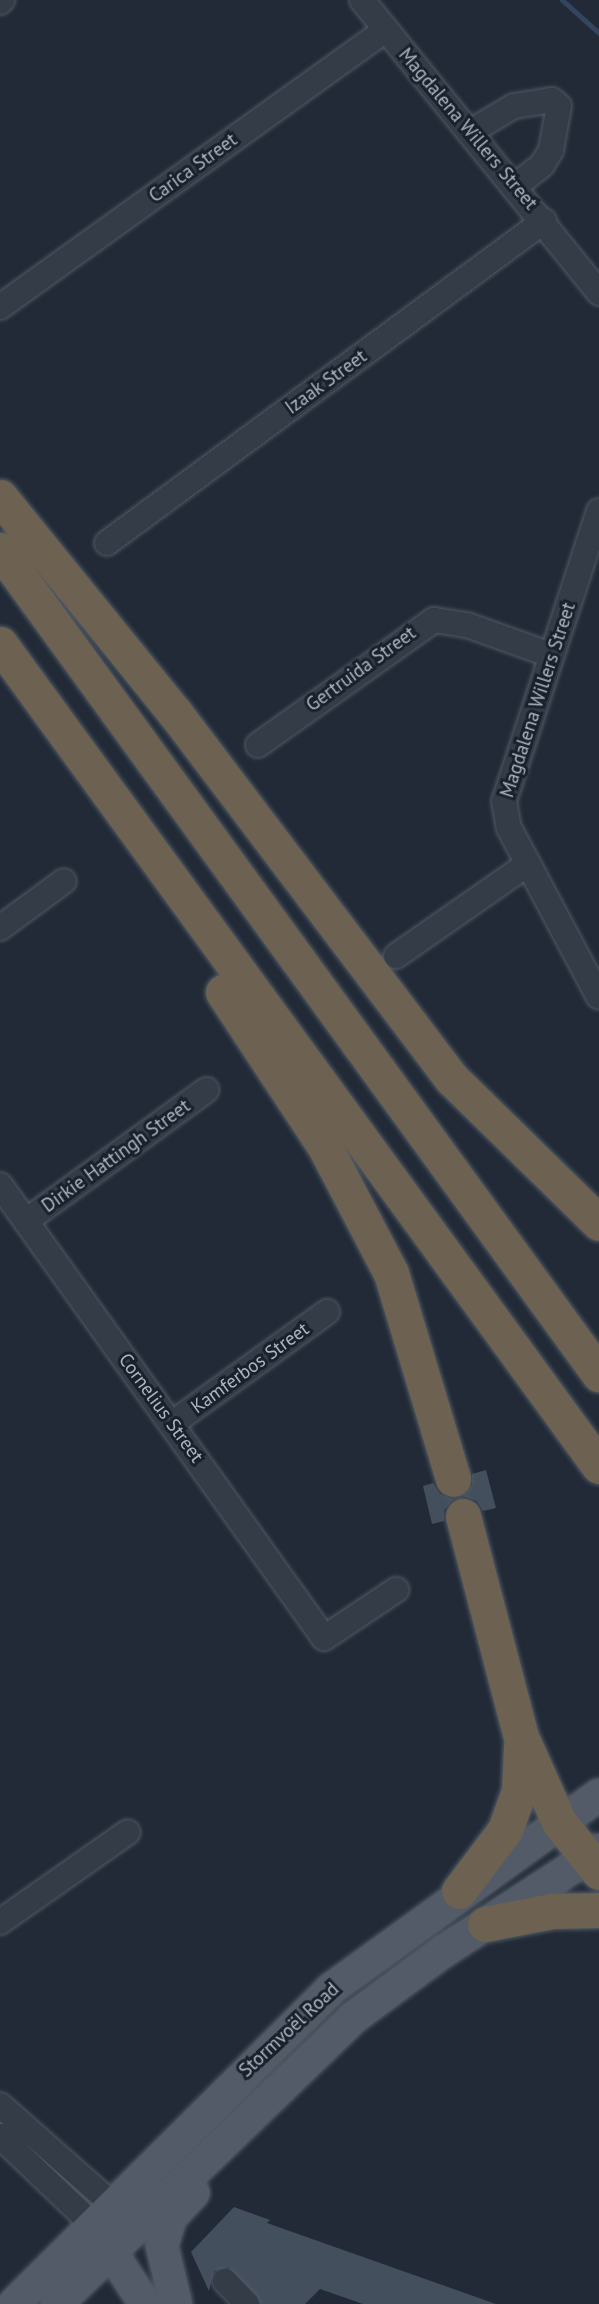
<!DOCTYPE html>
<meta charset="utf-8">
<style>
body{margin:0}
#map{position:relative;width:599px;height:2304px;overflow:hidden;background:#212a36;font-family:"PT Sans",sans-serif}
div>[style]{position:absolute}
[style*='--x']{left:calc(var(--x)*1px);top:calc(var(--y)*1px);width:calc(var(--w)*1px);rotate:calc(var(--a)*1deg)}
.stream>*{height:5px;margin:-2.5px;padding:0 2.5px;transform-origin:2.5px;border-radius:2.5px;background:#35455d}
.building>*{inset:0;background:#444f5e}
.roads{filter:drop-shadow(0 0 2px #515965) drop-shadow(0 0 2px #515965)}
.minor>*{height:24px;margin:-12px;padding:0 12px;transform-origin:12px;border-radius:12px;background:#343c47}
.major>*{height:32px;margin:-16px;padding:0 16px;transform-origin:16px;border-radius:16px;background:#525b67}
.highway>*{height:35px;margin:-17.5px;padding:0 17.5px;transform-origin:17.5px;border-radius:17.5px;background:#6d6251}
span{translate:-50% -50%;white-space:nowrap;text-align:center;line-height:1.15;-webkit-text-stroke:6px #19212b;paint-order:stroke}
.street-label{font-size:19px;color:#aeb6c4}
</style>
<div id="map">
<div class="stream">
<i style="--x:562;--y:0;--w:50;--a:41.7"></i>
</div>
<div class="building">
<i style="clip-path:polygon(486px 1470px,496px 1508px,483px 1511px,477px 1501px,462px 1496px,472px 1484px,472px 1474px)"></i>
<i style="clip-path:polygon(433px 1483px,440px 1494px,454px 1499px,444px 1510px,444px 1521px,432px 1524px,423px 1486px)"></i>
<i style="clip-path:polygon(234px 2207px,270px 2220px,267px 2223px,496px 2304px,363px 2304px,320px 2289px,305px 2304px,261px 2304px,228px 2267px,214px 2271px,209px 2291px,191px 2252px)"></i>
</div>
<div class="roads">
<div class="minor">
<i style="--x:362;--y:0;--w:377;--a:51"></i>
<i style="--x:0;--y:2;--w:3;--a:-45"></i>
<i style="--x:470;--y:132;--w:51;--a:-30.6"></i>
<i style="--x:514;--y:106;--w:38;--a:-9"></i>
<i style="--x:552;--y:100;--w:9;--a:41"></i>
<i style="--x:559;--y:106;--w:45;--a:100.3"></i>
<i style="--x:551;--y:150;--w:17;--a:121"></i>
<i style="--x:542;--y:165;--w:34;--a:142"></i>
<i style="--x:0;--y:307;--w:475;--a:-35.7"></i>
<i style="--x:599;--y:511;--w:305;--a:108.1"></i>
<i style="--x:504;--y:801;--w:27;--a:80"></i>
<i style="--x:509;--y:828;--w:191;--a:62"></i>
<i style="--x:107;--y:543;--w:543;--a:-36.38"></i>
<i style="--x:258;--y:745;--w:216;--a:-35.4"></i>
<i style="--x:434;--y:620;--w:33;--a:9"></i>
<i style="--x:467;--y:625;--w:89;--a:19.7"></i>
<i style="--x:0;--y:928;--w:79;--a:-36.3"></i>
<i style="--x:396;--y:956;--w:161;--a:-34.9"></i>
<i style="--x:0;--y:1185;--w:557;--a:54.43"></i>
<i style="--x:324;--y:1638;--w:87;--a:-33.7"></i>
<i style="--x:26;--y:1221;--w:223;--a:-36"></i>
<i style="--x:173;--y:1423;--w:190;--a:-35.8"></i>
<i style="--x:0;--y:1922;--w:156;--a:-35.1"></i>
<i style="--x:0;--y:2105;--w:149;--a:41.5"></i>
<i style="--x:0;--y:2136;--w:127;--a:43.7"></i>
<i style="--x:225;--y:2281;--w:32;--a:46"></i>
</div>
<div class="major">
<i style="--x:99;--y:2233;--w:85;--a:57.1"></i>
<i style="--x:14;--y:2304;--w:447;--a:-44.8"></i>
<i style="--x:331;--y:1989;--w:331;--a:-35.9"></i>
<i style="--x:57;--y:2304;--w:412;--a:-44"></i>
<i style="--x:353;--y:2018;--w:113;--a:-36.4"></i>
<i style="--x:444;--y:1951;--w:185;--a:-33.1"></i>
<i style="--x:176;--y:2304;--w:60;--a:-103.6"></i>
<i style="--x:162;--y:2246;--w:30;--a:-73"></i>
<i style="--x:171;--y:2217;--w:33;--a:-47"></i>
</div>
<div class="highway">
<i style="--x:0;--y:497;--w:278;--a:51"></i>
<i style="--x:175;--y:713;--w:458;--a:52.9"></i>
<i style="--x:451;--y:1078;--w:207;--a:44.4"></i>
<i style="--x:0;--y:550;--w:1019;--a:53.99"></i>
<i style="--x:0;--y:644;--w:1017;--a:53.92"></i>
<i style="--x:223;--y:992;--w:183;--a:56.6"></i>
<i style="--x:324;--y:1145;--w:144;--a:62.4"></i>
<i style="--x:391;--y:1273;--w:215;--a:73.2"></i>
<i style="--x:463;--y:1516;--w:228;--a:75.3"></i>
<i style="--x:521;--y:1737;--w:93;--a:65.9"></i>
<i style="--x:559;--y:1822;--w:64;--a:51.3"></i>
<i style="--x:459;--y:1891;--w:76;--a:-53"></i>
<i style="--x:505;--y:1830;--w:41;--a:-70.3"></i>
<i style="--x:519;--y:1791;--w:44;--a:-87.4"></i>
<i style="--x:485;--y:1924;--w:68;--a:-11"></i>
<i style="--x:552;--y:1911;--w:47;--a:-1.2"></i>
</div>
</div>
<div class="street-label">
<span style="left:468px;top:129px;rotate:50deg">Magdalena Willers Street</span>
<span style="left:193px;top:168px;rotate:-36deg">Carica Street</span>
<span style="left:326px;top:382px;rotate:-36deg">Izaak Street</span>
<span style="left:361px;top:669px;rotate:-36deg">Gertruida Street</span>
<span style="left:538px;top:700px;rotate:-72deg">Magdalena Willers Street</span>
<span style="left:116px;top:1156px;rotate:-36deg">Dirkie Hattingh Street</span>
<span style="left:250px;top:1368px;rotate:-36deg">Kamferbos Street</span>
<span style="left:161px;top:1408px;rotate:54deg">Cornelius Street</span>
<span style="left:289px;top:2030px;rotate:-43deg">Stormvoël Road</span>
</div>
</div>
